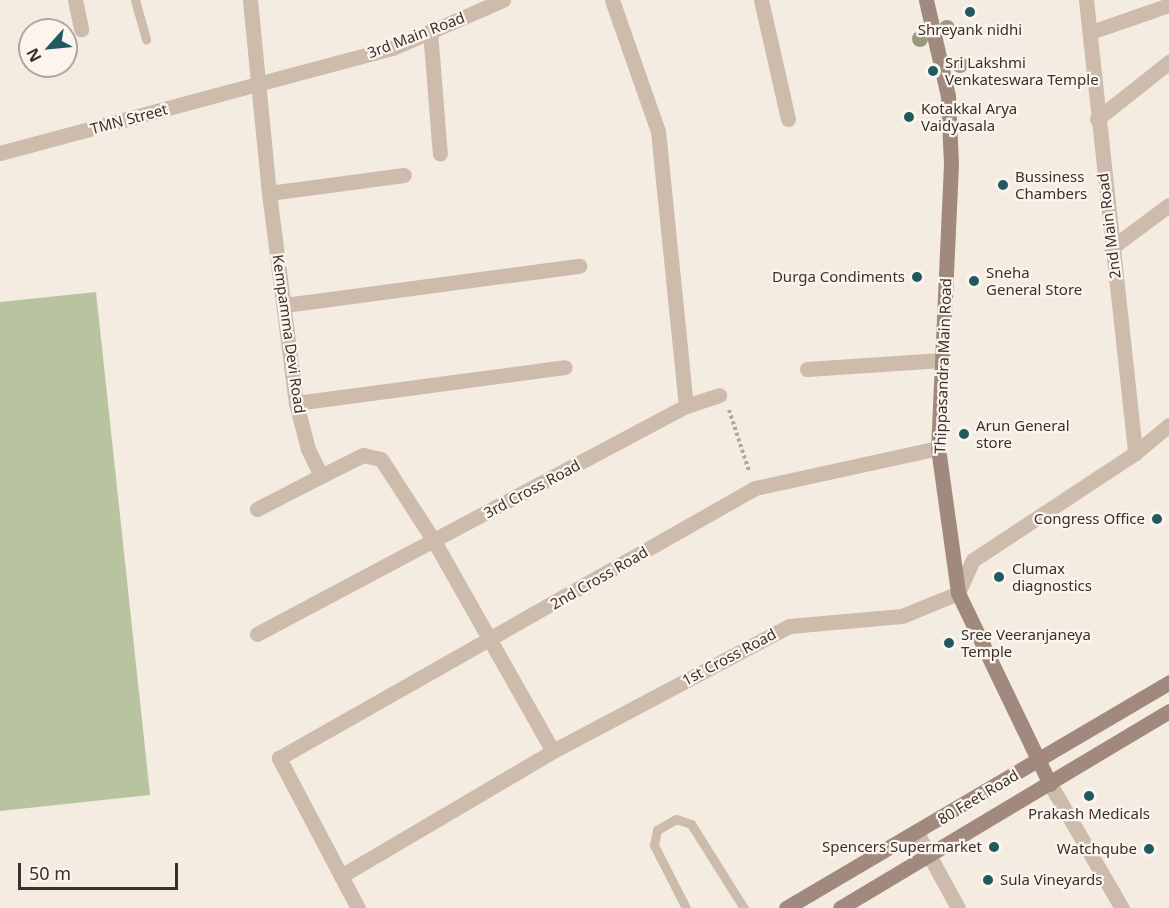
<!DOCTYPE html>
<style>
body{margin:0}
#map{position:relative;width:1169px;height:908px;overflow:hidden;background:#f4ebe1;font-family:"Noto Sans",sans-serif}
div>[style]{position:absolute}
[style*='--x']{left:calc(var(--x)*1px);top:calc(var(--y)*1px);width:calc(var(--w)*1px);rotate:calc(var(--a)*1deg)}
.green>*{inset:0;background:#b8c4a0}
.path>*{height:4px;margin-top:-2px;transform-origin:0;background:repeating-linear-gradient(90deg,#b9a596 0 3px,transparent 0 6px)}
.lane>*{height:9px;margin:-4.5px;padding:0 4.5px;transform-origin:4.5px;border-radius:4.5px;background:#cdbbac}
.street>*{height:15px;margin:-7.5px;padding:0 7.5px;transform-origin:7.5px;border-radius:7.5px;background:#cdbbac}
.secondary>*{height:15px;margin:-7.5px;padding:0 7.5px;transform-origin:7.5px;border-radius:7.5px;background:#a18a7d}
.trees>*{width:16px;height:16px;margin:-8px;border-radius:50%;background:#969b7f}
.dots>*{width:16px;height:16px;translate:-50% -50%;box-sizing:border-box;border:3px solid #fbf5ee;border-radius:50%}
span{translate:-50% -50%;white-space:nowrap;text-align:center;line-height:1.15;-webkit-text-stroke:4.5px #fbf5ee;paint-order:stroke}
.poi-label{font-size:15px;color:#3b302b}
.left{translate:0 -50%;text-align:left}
.right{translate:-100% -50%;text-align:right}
.street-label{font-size:15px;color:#3b302b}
.north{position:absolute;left:18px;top:18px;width:60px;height:60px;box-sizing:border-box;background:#fbf5ee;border:2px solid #aea6a0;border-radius:50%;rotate:243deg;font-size:16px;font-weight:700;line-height:24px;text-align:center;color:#3b302b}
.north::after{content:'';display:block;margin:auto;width:21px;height:27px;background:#1f5a5e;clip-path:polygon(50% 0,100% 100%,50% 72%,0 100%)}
.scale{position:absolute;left:18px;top:863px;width:160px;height:27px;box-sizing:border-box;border:3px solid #3b302b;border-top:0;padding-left:8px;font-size:18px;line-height:21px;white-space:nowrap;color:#3b302b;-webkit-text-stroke:4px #fbf5ee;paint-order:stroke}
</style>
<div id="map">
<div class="green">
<i style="clip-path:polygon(96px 292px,150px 795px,0 811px,0 302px)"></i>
</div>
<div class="path">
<i style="--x:729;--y:410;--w:64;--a:71.8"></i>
</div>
<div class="lane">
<i style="--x:135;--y:0;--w:41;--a:74.2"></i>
<i style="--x:686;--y:908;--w:71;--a:-116.9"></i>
<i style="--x:654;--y:845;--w:15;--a:-79"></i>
<i style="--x:657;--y:830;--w:22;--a:-30"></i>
<i style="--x:676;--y:819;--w:16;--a:18"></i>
<i style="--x:691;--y:824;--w:99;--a:57.8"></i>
</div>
<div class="street">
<i style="--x:75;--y:0;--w:30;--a:78"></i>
<i style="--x:250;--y:0;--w:194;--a:84.4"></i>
<i style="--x:269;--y:193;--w:212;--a:82.7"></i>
<i style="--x:296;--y:403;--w:48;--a:75.4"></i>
<i style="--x:308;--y:449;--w:30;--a:64"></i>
<i style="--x:321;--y:476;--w:47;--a:-26.6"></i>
<i style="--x:363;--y:455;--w:18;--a:13"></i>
<i style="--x:381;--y:459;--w:98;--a:57.1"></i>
<i style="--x:434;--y:541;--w:241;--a:60.5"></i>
<i style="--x:612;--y:0;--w:139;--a:70.7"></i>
<i style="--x:658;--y:131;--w:276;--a:84.2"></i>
<i style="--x:761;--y:0;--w:122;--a:77.2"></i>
<i style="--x:1086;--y:0;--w:456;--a:83.8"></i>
<i style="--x:430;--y:31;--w:123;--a:85.4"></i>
<i style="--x:1091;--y:32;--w:83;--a:-19.1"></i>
<i style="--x:1097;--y:119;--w:92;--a:-38.4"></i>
<i style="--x:0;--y:153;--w:407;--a:-15"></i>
<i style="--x:393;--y:48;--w:120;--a:-23.6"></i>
<i style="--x:269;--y:193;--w:136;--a:-7.6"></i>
<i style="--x:1111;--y:248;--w:72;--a:-36.6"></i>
<i style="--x:285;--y:305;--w:297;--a:-7.6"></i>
<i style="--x:807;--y:369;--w:135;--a:-3.8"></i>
<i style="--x:296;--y:403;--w:271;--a:-7.6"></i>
<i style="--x:257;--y:509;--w:72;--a:-27.3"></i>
<i style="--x:257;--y:634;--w:486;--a:-28"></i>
<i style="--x:686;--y:406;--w:35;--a:-18"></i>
<i style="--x:1050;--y:784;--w:143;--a:59.9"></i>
<i style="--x:917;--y:833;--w:85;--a:61.3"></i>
<i style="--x:341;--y:876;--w:246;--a:-30.5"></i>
<i style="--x:553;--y:751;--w:267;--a:-27.9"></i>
<i style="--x:789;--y:626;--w:113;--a:-5.1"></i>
<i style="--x:902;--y:616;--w:61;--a:-22.3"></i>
<i style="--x:958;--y:593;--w:36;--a:-66"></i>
<i style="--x:973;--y:560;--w:194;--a:-33.4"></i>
<i style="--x:1135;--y:453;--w:44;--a:-39.5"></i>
<i style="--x:358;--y:908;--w:170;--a:-117.8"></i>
<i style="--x:279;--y:758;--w:547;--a:-29.56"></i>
<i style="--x:755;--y:488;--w:187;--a:-12.3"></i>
</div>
<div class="secondary">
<i style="--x:926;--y:0;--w:98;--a:77.1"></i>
<i style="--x:948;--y:96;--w:68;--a:87.5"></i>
<i style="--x:951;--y:164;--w:284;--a:92.6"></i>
<i style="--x:938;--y:448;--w:146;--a:82.1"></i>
<i style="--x:958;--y:593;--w:212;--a:64.3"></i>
<i style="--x:786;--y:908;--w:445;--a:-30.5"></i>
<i style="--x:840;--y:908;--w:383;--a:-30.9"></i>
</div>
<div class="trees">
<i style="left:947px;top:28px"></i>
<i style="left:920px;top:39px"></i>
<i style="left:960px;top:65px"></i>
</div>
<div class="dots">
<i style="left:970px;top:12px;background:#1f5a5e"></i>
<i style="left:933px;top:71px;background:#1f5a5e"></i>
<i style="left:909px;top:117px;background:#1f5a5e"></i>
<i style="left:1003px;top:185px;background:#1f5a5e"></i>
<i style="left:917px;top:277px;background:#1f5a5e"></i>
<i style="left:974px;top:281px;background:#1f5a5e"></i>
<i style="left:964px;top:434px;background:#1f5a5e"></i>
<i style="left:1157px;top:519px;background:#1f5a5e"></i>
<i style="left:999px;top:577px;background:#1f5a5e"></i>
<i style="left:949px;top:643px;background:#1f5a5e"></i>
<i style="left:1089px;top:796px;background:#1f5a5e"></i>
<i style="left:994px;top:847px;background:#1f5a5e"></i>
<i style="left:1149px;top:849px;background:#1f5a5e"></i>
<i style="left:988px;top:880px;background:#1f5a5e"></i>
</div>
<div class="poi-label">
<span style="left:970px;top:30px">Shreyank nidhi</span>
<span class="left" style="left:945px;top:71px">Sri Lakshmi<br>Venkateswara Temple</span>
<span class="left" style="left:921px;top:117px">Kotakkal Arya<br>Vaidyasala</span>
<span class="left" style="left:1015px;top:185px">Bussiness<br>Chambers</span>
<span class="left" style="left:986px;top:281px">Sneha<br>General Store</span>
<span class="right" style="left:905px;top:277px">Durga Condiments</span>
<span class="left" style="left:976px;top:434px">Arun General<br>store</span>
<span class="right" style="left:1145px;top:519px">Congress Office</span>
<span class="left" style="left:1012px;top:577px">Clumax<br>diagnostics</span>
<span class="left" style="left:961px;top:643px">Sree Veeranjaneya<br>Temple</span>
<span style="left:1089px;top:814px">Prakash Medicals</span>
<span class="right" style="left:982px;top:847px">Spencers Supermarket</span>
<span class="right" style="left:1137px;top:849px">Watchqube</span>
<span class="left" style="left:1000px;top:880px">Sula Vineyards</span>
</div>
<div class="street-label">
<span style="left:416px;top:35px;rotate:-21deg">3rd Main Road</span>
<span style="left:129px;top:119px;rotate:-15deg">TMN Street</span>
<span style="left:1109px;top:226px;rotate:-97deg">2nd Main Road</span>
<span style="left:289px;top:334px;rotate:82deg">Kempamma Devi Road</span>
<span style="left:943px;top:366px;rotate:-88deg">Thippasandra Main Road</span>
<span style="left:532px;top:489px;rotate:-28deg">3rd Cross Road</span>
<span style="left:599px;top:578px;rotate:-30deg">2nd Cross Road</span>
<span style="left:729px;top:657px;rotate:-28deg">1st Cross Road</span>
<span style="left:978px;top:797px;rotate:-31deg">80 Feet Road</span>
</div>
<div class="north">N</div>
<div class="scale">50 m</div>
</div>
